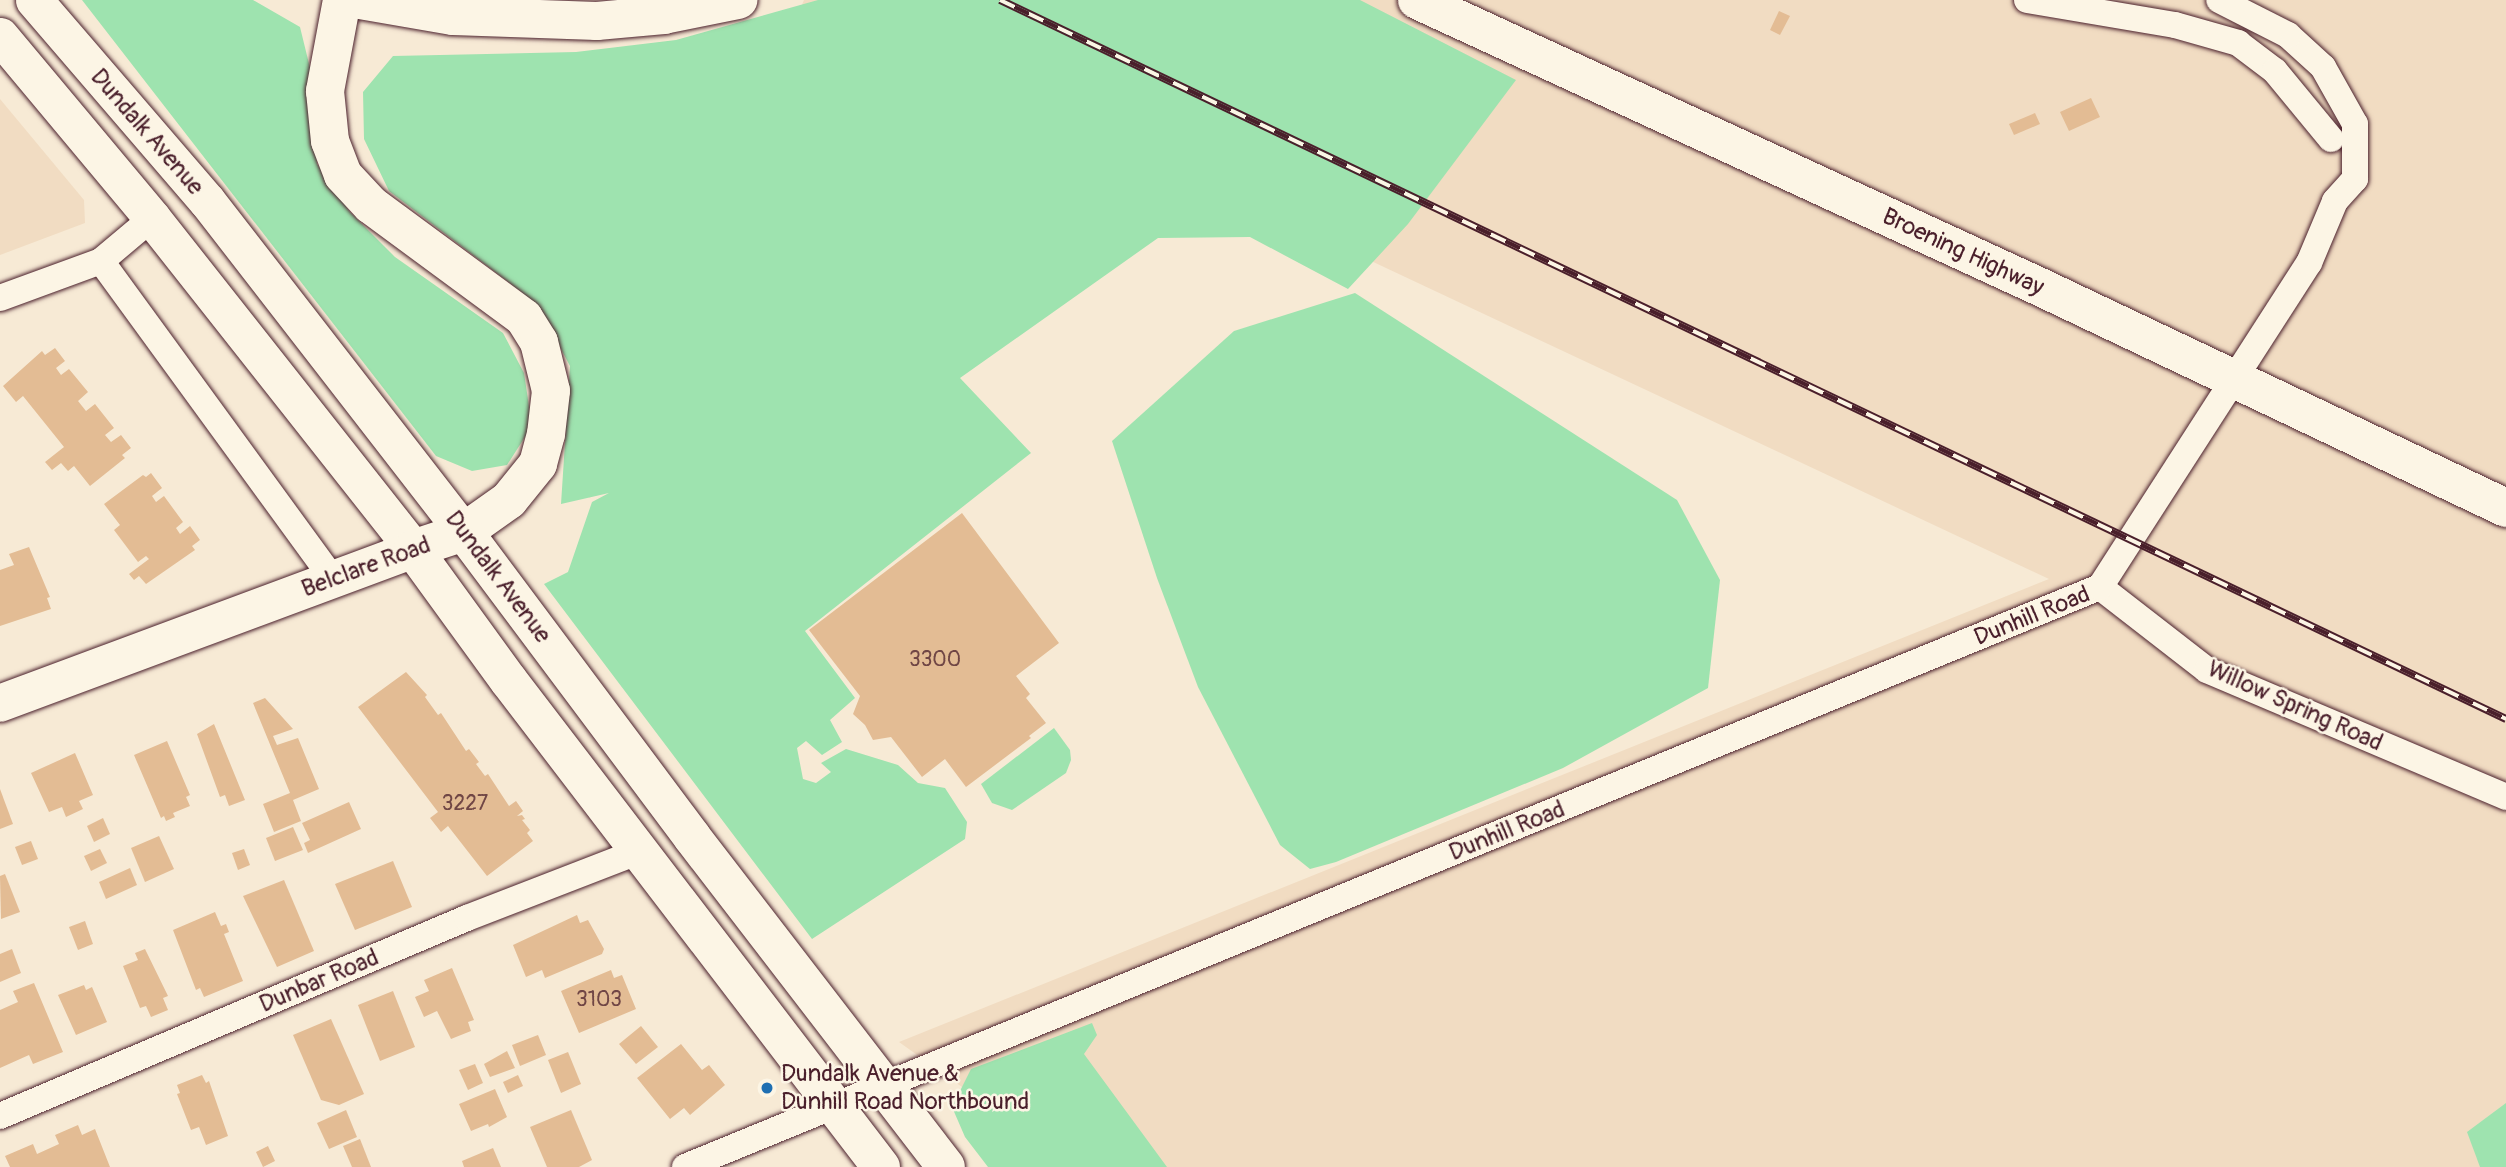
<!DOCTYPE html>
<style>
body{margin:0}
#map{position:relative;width:2506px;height:1167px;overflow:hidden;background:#f7ead5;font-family:Pangolin,sans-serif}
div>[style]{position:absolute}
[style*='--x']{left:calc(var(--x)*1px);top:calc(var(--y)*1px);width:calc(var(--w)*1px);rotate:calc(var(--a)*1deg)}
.built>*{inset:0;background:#f1dcc2}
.green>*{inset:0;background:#9ee3af}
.building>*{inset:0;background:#e3bc94}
.roads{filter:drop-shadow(0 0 2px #4a1f2b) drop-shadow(0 0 2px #4a1f2b)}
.street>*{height:26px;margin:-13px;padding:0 13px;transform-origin:13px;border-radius:13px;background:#fcf5e5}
.secondary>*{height:37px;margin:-18.5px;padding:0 18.5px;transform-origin:18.5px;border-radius:18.5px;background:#fcf5e5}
.primary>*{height:38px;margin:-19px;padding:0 19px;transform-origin:19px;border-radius:19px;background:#fcf5e5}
.rail>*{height:8px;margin-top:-4px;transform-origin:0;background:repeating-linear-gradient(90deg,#fcf5e5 0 16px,#4a1f2b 0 32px);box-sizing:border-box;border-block:2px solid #4a1f2b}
.dots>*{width:19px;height:19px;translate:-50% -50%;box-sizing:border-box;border:4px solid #fcf5e5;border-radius:50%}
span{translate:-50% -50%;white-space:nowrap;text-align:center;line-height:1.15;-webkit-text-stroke:5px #fcf5e5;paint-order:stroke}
.number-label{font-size:21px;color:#704645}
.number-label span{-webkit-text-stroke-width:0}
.street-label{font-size:24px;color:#4a1f2b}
.poi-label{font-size:24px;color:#4a1f2b}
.left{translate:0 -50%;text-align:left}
</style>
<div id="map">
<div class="built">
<i style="clip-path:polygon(804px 0,2506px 0,2506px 1167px,1023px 1167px,962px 1087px,899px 1042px,2049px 579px,1190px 176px,589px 498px)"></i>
<i style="clip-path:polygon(0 99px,84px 200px,85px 223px,0 255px)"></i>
</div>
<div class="green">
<i style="clip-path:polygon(82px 0,253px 0,300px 27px,311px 72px,317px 164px,349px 211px,395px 257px,503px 333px,524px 373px,532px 426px,507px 465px,472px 471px,436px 456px)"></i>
<i style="clip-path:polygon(818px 0,1360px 0,1516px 80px,1408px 224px,1348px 289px,1250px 237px,1158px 238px,960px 378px,1031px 453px,805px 631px,855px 698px,830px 720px,842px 742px,822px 755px,806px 741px,797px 748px,803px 779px,816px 783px,831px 772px,821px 763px,846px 749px,898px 765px,918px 783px,945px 788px,967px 822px,965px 839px,812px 939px,544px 584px,568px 572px,592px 502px,609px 493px,561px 504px,570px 366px,553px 334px,524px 294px,389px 191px,364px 139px,363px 92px,393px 56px,576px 52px,676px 40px)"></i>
<i style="clip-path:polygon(1355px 293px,1677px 500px,1720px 580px,1708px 688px,1563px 768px,1336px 862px,1310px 869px,1280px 845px,1198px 687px,1157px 578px,1112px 441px,1234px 331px)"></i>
<i style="clip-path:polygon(1054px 728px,1070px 750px,1071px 760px,1066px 773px,1012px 810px,992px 803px,981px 784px)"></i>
<i style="clip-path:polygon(1092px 1023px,1097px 1035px,1084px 1054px,1167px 1167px,988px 1167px,965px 1137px,952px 1107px,971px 1069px)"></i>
<i style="clip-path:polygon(2506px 1103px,2506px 1167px,2480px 1167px,2467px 1132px)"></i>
</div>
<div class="building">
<i style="clip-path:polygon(1779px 11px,1790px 16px,1780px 35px,1770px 30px)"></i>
<i style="clip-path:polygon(2091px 98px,2100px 117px,2069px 131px,2060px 112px)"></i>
<i style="clip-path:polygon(2035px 113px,2040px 124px,2014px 135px,2009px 124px)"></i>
<i style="clip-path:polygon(55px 348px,65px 361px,56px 368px,61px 375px,69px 369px,88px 392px,78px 401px,86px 411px,95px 404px,114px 428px,105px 435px,111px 442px,121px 435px,131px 448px,122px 455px,125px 458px,90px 486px,74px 466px,68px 471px,61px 463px,52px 470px,45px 462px,64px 447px,23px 396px,16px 402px,3px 386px,42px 351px,45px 355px)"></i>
<i style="clip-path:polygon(151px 473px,162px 488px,152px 496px,156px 502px,164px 496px,183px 522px,176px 528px,180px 534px,190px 526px,200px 540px,192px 546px,195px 550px,146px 584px,139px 576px,134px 580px,129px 574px,149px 559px,146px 556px,138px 562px,114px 530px,120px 525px,104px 504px,143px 475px,146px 477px)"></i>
<i style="clip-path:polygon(962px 513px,1059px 643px,1016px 676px,1030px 694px,1026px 698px,1046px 723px,1029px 736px,1031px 738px,966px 787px,945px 759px,922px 777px,891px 737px,873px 740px,865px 725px,853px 714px,860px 696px,809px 630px)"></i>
<i style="clip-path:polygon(29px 547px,50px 597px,47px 598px,51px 609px,0 626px,0 570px,14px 565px,9px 554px)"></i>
<i style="clip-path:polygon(406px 672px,427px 695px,425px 697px,438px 715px,441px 713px,466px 751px,469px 749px,479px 762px,476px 764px,485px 776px,488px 774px,509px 806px,516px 801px,523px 811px,517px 816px,522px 815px,525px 819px,522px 820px,530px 830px,527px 833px,533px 841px,487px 876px,448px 826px,441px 832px,430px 818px,438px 812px,358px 707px)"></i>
<i style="clip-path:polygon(265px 698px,293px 729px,273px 736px,277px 745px,298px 738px,319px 789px,293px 800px,301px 821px,274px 832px,263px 804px,290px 793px,253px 703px)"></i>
<i style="clip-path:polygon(214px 724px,245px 800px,229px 806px,225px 795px,220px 797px,197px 734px)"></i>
<i style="clip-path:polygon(167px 741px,190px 795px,186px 797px,190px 806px,173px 813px,175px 817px,166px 821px,164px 816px,161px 818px,134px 755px)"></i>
<i style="clip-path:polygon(75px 753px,93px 795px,79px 801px,83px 809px,66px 817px,62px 807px,49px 812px,31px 773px)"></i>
<i style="clip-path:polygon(0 789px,13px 824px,0 829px)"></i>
<i style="clip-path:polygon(349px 802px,361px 829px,308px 853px,304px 843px,310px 840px,302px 823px)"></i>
<i style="clip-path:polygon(103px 818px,110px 834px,94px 842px,87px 826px)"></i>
<i style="clip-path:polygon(293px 827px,303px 850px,275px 861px,266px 838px)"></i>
<i style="clip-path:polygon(159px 836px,174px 869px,145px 882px,131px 848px)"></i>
<i style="clip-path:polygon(31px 841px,38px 859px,22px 865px,15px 847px)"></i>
<i style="clip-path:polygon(100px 849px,107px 863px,91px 871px,84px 856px)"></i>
<i style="clip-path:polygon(244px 849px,250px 865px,238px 870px,232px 853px)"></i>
<i style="clip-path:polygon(393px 861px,412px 907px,355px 930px,335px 884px)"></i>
<i style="clip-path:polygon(130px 868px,137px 885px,106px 899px,99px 882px)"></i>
<i style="clip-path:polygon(5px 874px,20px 912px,1px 919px,0 876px)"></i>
<i style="clip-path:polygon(284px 880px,314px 951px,277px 967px,243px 896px)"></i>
<i style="clip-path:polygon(215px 912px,221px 926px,226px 924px,229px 932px,224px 934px,243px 981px,204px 997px,200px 988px,196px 990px,173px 930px)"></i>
<i style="clip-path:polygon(577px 915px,580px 923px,588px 920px,604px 949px,602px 954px,545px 978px,542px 970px,526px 977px,513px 945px)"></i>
<i style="clip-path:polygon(85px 921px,93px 944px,78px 950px,69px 927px)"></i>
<i style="clip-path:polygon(12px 949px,21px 973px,0 982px,0 954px)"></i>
<i style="clip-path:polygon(145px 949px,168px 996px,163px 998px,168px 1010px,151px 1017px,146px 1006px,140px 1008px,123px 966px,138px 960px,135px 953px)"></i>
<i style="clip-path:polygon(452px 968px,474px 1020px,468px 1022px,471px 1031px,451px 1039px,437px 1011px,424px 1017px,415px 997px,429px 991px,424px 980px)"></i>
<i style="clip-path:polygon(611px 970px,614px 978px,622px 975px,636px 1009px,579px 1033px,561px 991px)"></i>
<i style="clip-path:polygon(34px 983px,63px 1052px,33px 1064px,29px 1055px,0 1068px,0 1010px,18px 1002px,13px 991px)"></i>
<i style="clip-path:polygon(84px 985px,86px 990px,92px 987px,107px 1022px,76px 1035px,58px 995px)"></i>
<i style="clip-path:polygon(393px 991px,415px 1047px,380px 1061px,358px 1005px)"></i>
<i style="clip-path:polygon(331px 1019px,364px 1094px,339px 1105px,321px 1100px,293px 1035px)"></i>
<i style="clip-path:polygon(641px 1026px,658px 1047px,636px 1064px,619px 1044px)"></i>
<i style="clip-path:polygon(538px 1035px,546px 1055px,520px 1066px,512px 1045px)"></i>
<i style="clip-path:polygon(681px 1044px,702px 1070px,709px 1065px,725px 1085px,690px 1115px,684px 1108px,670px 1119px,637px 1078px)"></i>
<i style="clip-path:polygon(507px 1051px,515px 1068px,490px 1077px,484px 1064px)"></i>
<i style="clip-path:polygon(568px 1052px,581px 1084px,561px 1093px,548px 1060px)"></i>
<i style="clip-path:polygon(475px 1064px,483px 1083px,468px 1090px,459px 1070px)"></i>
<i style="clip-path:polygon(202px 1075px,206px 1083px,209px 1081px,228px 1136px,206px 1145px,199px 1127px,191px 1130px,177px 1094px,180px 1093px,177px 1085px)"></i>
<i style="clip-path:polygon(518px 1075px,523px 1086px,508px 1093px,503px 1082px)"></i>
<i style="clip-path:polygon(495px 1089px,507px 1117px,489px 1127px,488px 1124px,471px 1131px,459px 1104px)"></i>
<i style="clip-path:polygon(346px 1110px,357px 1137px,329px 1149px,317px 1123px)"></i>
<i style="clip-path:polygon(571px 1110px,592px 1160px,579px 1167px,547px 1167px,530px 1127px)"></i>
<i style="clip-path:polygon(78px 1125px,82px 1135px,95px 1129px,110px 1167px,10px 1167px,5px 1156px,33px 1144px,37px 1154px,59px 1144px,55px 1135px)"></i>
<i style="clip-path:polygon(360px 1139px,371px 1167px,352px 1167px,343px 1146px)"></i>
<i style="clip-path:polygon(268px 1146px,275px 1161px,263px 1167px,256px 1152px)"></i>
<i style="clip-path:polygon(493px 1148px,501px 1167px,464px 1167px,462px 1161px)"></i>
</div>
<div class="roads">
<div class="street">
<i style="--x:2027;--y:0;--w:150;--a:9.6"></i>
<i style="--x:2175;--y:25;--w:66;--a:15.9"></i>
<i style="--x:2238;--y:43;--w:46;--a:37.1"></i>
<i style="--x:2275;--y:71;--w:88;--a:50.5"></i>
<i style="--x:101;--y:261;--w:392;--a:53.9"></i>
<i style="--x:0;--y:298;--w:108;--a:-20.1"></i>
<i style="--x:101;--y:261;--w:67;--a:-40.1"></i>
<i style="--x:2100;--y:587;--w:135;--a:37.8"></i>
<i style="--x:2207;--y:670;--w:325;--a:23"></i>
<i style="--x:0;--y:1116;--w:507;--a:-22.98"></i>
<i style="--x:467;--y:918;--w:186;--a:-21.2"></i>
<i style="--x:685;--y:1167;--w:1529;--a:-22.29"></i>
<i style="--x:2100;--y:587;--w:386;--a:-57.2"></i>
<i style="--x:2309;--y:263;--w:67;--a:-67.2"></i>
<i style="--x:2335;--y:201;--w:30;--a:-48"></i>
<i style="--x:2355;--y:179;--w:55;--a:-90"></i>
<i style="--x:2355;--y:124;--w:65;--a:-119.3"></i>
<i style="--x:2323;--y:67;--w:47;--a:-137.6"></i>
<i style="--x:2288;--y:35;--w:77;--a:-153.1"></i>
</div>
<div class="secondary">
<i style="--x:34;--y:0;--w:265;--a:49.3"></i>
<i style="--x:207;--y:201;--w:419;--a:52.2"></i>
<i style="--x:0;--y:36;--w:237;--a:50.1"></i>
<i style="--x:152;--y:218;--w:422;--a:51.7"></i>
<i style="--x:413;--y:549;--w:441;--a:159.6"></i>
</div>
<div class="primary">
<i style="--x:342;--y:0;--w:93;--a:100.6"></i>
<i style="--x:325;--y:91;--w:50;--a:84.3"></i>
<i style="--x:330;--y:141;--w:36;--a:69"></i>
<i style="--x:343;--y:175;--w:41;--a:47"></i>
<i style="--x:371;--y:205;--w:190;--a:36.4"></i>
<i style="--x:524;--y:318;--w:28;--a:58"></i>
<i style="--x:539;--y:342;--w:50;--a:76.2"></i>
<i style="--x:551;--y:391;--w:43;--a:96.6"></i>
<i style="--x:546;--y:434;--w:31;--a:105"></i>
<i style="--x:538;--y:464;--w:46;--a:128.9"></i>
<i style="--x:509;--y:500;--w:55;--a:144.6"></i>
<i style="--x:464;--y:532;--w:54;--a:161.6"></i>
<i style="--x:413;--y:549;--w:163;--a:54"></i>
<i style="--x:509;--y:681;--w:612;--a:52.57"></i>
<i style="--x:360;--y:0;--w:94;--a:9.8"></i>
<i style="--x:453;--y:16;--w:144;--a:2"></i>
<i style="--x:597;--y:21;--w:67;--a:-5.1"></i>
<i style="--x:664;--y:15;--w:76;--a:-11.5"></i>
<i style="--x:1417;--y:0;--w:684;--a:24.73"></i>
<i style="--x:2038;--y:286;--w:518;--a:25.38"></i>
<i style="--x:464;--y:532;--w:381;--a:53.2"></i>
<i style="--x:692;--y:837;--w:416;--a:52.4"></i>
</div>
</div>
<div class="rail">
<i style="--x:1000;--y:0;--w:1669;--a:25.52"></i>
</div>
<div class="dots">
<i style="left:767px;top:1088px;background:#1f6fb2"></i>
</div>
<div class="number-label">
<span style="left:935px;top:660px">3300</span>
<span style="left:465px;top:804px">3227</span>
<span style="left:599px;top:1000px">3103</span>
</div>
<div class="street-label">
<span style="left:147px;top:132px;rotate:49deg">Dundalk Avenue</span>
<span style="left:1963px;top:252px;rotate:25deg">Broening Highway</span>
<span style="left:366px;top:567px;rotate:-20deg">Belclare Road</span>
<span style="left:498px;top:577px;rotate:53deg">Dundalk Avenue</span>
<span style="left:2032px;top:616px;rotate:-22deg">Dunhill Road</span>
<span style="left:2295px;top:706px;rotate:24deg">Willow Spring Road</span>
<span style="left:1507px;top:831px;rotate:-22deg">Dunhill Road</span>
<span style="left:319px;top:981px;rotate:-23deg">Dunbar Road</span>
</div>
<div class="poi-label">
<span class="left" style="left:781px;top:1088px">Dundalk Avenue &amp;<br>Dunhill Road Northbound</span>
</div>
</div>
